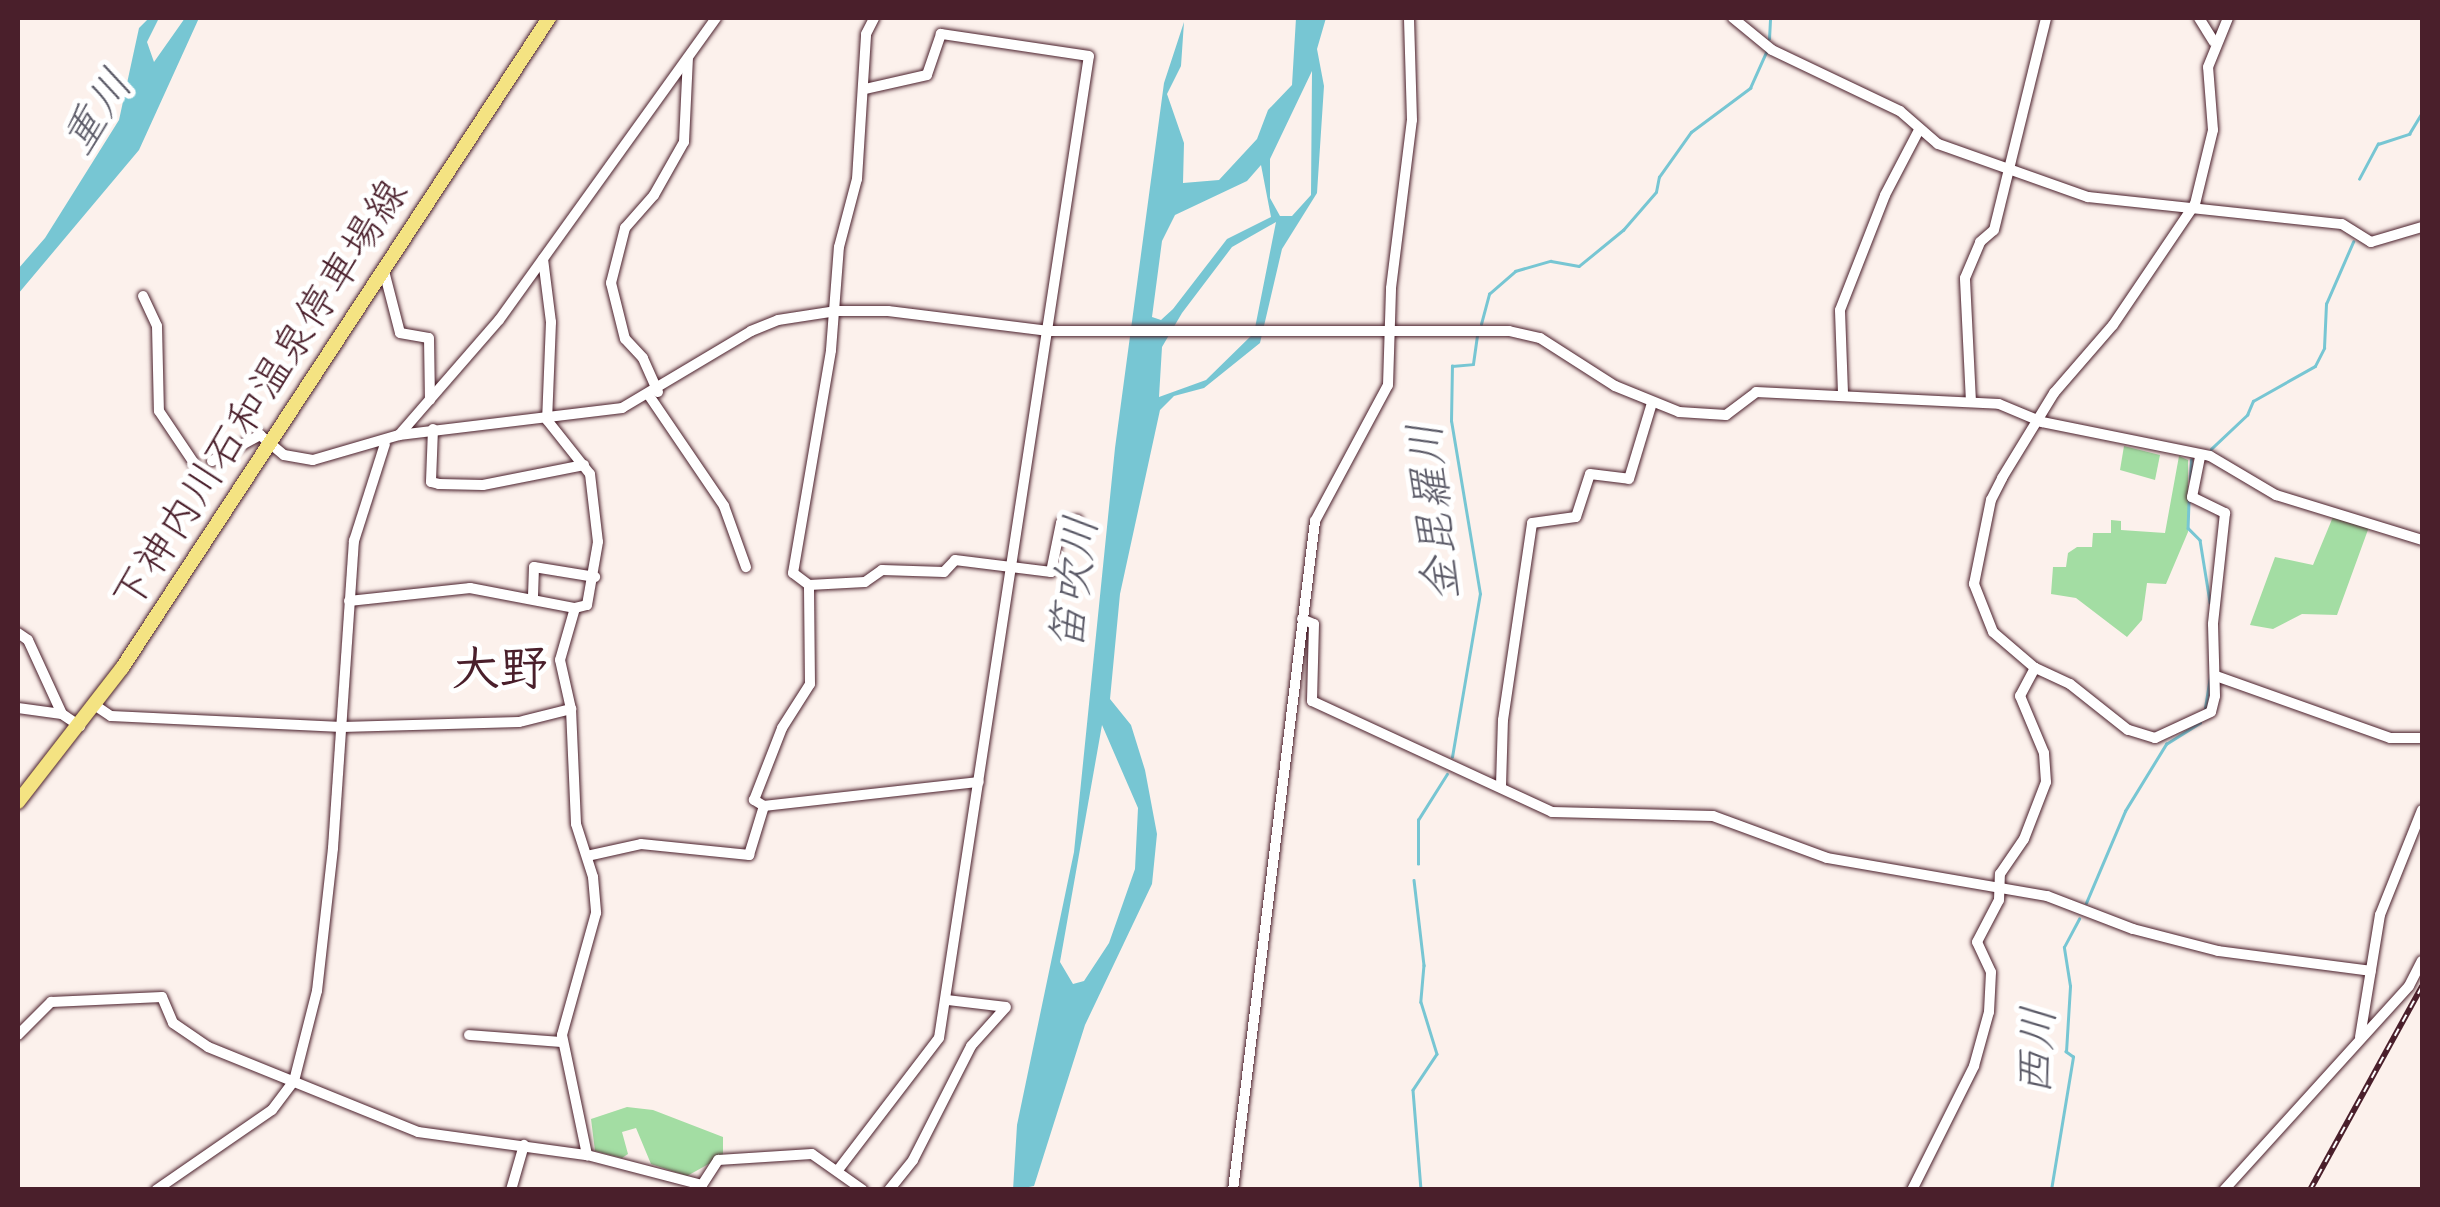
<!DOCTYPE html>
<meta charset="utf-8">
<style>
body{margin:0}
#map{position:relative;width:2440px;height:1207px;overflow:hidden;background:#fcf1ec;font-family:Caveat,"Klee One",sans-serif}
div>[style]{position:absolute}
[style*='--x']{left:calc(var(--x)*1px);top:calc(var(--y)*1px);width:calc(var(--w)*1px);rotate:calc(var(--a)*1deg)}
.green>*{inset:0;background:#a3dda3}
.water>*{inset:0;background:#77c6d3}
.stream>*{height:2.5px;margin:-1.25px;padding:0 1.25px;transform-origin:1.25px;border-radius:1.25px;background:#77c6d3}
.roads{filter:drop-shadow(0 0 2px #4a1f2b) drop-shadow(0 0 2px #4a1f2b)}
.minor>*{height:10px;margin:-5px;padding:0 5px;transform-origin:5px;border-radius:5px;background:#fff}
.major>*{height:14px;margin:-7px;padding:0 7px;transform-origin:7px;border-radius:7px;background:#f4e382}
.rail>*{height:6px;margin-top:-3px;transform-origin:0;background:repeating-linear-gradient(90deg,#fff 0 8px,#4a1f2b 0 16px);box-sizing:border-box;border-block:2px solid #4a1f2b}
span{translate:-50% -50%;white-space:nowrap;text-align:center;line-height:1.15;-webkit-text-stroke:10px #fff;paint-order:stroke}
.street-label{font-size:42px;color:#4a1f2b}
.water-label{font-size:45px;color:#5a5966;font-style:italic}
.quarter-label{font-size:48px;color:#4a1f2b;font-weight:700}
.frame{position:absolute;inset:0;border:20px solid #4a1f2b;pointer-events:none}
</style>
<div id="map">
<div class="green">
<i style="clip-path:polygon(2124px 446px,2160px 455px,2155px 480px,2120px 470px)"></i>
<i style="clip-path:polygon(2179px 456px,2188px 460px,2188px 532px,2166px 584px,2147px 583px,2142px 620px,2127px 637px,2076px 598px,2051px 594px,2053px 567px,2066px 567px,2068px 553px,2077px 547px,2092px 547px,2093px 533px,2111px 533px,2111px 520px,2121px 521px,2121px 530px,2165px 533px)"></i>
<i style="clip-path:polygon(2335px 512px,2369px 527px,2337px 615px,2302px 614px,2273px 629px,2250px 625px,2275px 557px,2313px 565px)"></i>
<i style="clip-path:polygon(627px 1107px,653px 1110px,723px 1137px,723px 1156px,687px 1176px,651px 1164px,636px 1128px,622px 1132px,628px 1154px,622px 1158px,595px 1151px,591px 1119px)"></i>
</div>
<div class="water">
<i style="clip-path:polygon(149px 18px,159px 18px,147px 42px,154px 62px,185px 18px,199px 18px,139px 150px,18px 294px,18px 269px,45px 238px,119px 120px,139px 28px)"></i>
<i style="clip-path:polygon(evenodd,1296px 18px,1326px 18px,1317px 49px,1324px 86px,1317px 193px,1282px 249px,1260px 343px,1204px 388px,1174px 396px,1160px 410px,1120px 594px,1110px 699px,1131px 725px,1145px 770px,1157px 834px,1152px 884px,1085px 1025px,1034px 1186px,1013px 1190px,1017px 1125px,1074px 852px,1115px 448px,1164px 83px,1184px 22px,1181px 66px,1167px 94px,1184px 143px,1183px 183px,1219px 180px,1257px 139px,1268px 110px,1292px 85px,1296px 18px,1312px 71px,1311px 195px,1292px 216px,1280px 216px,1270px 198px,1270px 159px,1312px 71px,1296px 18px,1261px 165px,1271px 217px,1227px 239px,1173px 309px,1161px 320px,1152px 317px,1162px 241px,1175px 215px,1247px 181px,1261px 165px,1296px 18px,1276px 222px,1254px 333px,1206px 380px,1159px 397px,1162px 347px,1182px 313px,1232px 247px,1276px 222px,1296px 18px,1102px 725px,1138px 808px,1135px 869px,1109px 943px,1084px 981px,1073px 984px,1060px 962px,1102px 725px)"></i>
</div>
<div class="stream">
<i style="--x:1769;--y:39;--w:21;--a:-87"></i>
<i style="--x:2359;--y:179;--w:40;--a:-62"></i>
<i style="--x:2378;--y:144;--w:33;--a:-18"></i>
<i style="--x:2409;--y:134;--w:26;--a:-59"></i>
<i style="--x:1481;--y:324;--w:31;--a:-75"></i>
<i style="--x:1489;--y:294;--w:35;--a:-41"></i>
<i style="--x:1515;--y:271;--w:37;--a:-16"></i>
<i style="--x:1551;--y:261;--w:28;--a:10"></i>
<i style="--x:1579;--y:266;--w:57;--a:-39.3"></i>
<i style="--x:1623;--y:230;--w:50;--a:-49"></i>
<i style="--x:1656;--y:192;--w:15;--a:-79"></i>
<i style="--x:1659;--y:177;--w:55;--a:-54.6"></i>
<i style="--x:1691;--y:132;--w:74;--a:-36.7"></i>
<i style="--x:1750;--y:88;--w:42;--a:-65.9"></i>
<i style="--x:2211;--y:449;--w:50;--a:-43.4"></i>
<i style="--x:2247;--y:415;--w:15;--a:-67"></i>
<i style="--x:2253;--y:401;--w:71;--a:-29.4"></i>
<i style="--x:2315;--y:366;--w:20;--a:-63"></i>
<i style="--x:2324;--y:348;--w:44;--a:-87.4"></i>
<i style="--x:2326;--y:304;--w:68;--a:-66.5"></i>
<i style="--x:2190;--y:479;--w:19;--a:-87"></i>
<i style="--x:2189;--y:502;--w:26;--a:92"></i>
<i style="--x:2188;--y:528;--w:17;--a:45"></i>
<i style="--x:2200;--y:540;--w:63;--a:80.8"></i>
<i style="--x:2205;--y:708;--w:33;--a:-81"></i>
<i style="--x:1452;--y:757;--w:165;--a:-80.3"></i>
<i style="--x:1480;--y:594;--w:175;--a:-99.5"></i>
<i style="--x:1451;--y:421;--w:55;--a:-89"></i>
<i style="--x:1452;--y:366;--w:21;--a:-5"></i>
<i style="--x:1473;--y:364;--w:28;--a:-82"></i>
<i style="--x:1418;--y:864;--w:44;--a:-90"></i>
<i style="--x:1418;--y:820;--w:54;--a:-57.8"></i>
<i style="--x:1414;--y:880;--w:86;--a:83.3"></i>
<i style="--x:1424;--y:965;--w:37;--a:95"></i>
<i style="--x:1421;--y:1002;--w:54;--a:72.9"></i>
<i style="--x:1437;--y:1054;--w:43;--a:123.7"></i>
<i style="--x:1413;--y:1090;--w:100;--a:85.4"></i>
<i style="--x:2086;--y:903;--w:100;--a:-67"></i>
<i style="--x:2125;--y:811;--w:79;--a:-58.5"></i>
<i style="--x:2166;--y:744;--w:40;--a:-32"></i>
<i style="--x:2051;--y:1190;--w:135;--a:-80.6"></i>
<i style="--x:2073;--y:1057;--w:9;--a:-144"></i>
<i style="--x:2066;--y:1052;--w:66;--a:-86.5"></i>
<i style="--x:2070;--y:986;--w:39;--a:-99"></i>
<i style="--x:2064;--y:947;--w:32;--a:-62"></i>
</div>
<div class="roads">
<div class="minor">
<i style="--x:1733;--y:18;--w:50;--a:39.4"></i>
<i style="--x:1772;--y:50;--w:142;--a:25.5"></i>
<i style="--x:1900;--y:111;--w:50;--a:41"></i>
<i style="--x:1938;--y:144;--w:159;--a:19.5"></i>
<i style="--x:2088;--y:197;--w:255;--a:6.1"></i>
<i style="--x:2342;--y:224;--w:34;--a:32"></i>
<i style="--x:2371;--y:242;--w:53;--a:-16.4"></i>
<i style="--x:2199;--y:18;--w:28;--a:58"></i>
<i style="--x:543;--y:259;--w:64;--a:82.8"></i>
<i style="--x:551;--y:322;--w:98;--a:92.3"></i>
<i style="--x:547;--y:420;--w:69;--a:51.5"></i>
<i style="--x:590;--y:474;--w:68;--a:83.3"></i>
<i style="--x:598;--y:542;--w:64;--a:99.9"></i>
<i style="--x:587;--y:605;--w:12;--a:166"></i>
<i style="--x:575;--y:608;--w:54;--a:106.1"></i>
<i style="--x:560;--y:660;--w:50;--a:77.3"></i>
<i style="--x:571;--y:709;--w:115;--a:87.5"></i>
<i style="--x:576;--y:824;--w:56;--a:72.2"></i>
<i style="--x:593;--y:877;--w:36;--a:85"></i>
<i style="--x:596;--y:913;--w:127;--a:105.6"></i>
<i style="--x:562;--y:1035;--w:123;--a:78.2"></i>
<i style="--x:384;--y:271;--w:64;--a:75.5"></i>
<i style="--x:400;--y:333;--w:29;--a:10"></i>
<i style="--x:429;--y:338;--w:62;--a:89.1"></i>
<i style="--x:143;--y:296;--w:33;--a:65"></i>
<i style="--x:157;--y:326;--w:85;--a:88.7"></i>
<i style="--x:159;--y:411;--w:66;--a:56.1"></i>
<i style="--x:658;--y:392;--w:37;--a:-114"></i>
<i style="--x:643;--y:358;--w:26;--a:-133"></i>
<i style="--x:625;--y:339;--w:58;--a:-104"></i>
<i style="--x:611;--y:283;--w:57;--a:-75.7"></i>
<i style="--x:625;--y:228;--w:44;--a:-48.7"></i>
<i style="--x:654;--y:195;--w:61;--a:-60.5"></i>
<i style="--x:684;--y:142;--w:84;--a:-87.3"></i>
<i style="--x:1843;--y:393;--w:83;--a:-92.1"></i>
<i style="--x:1840;--y:310;--w:123;--a:-68.6"></i>
<i style="--x:1885;--y:195;--w:73;--a:-62.4"></i>
<i style="--x:650;--y:397;--w:132;--a:55.8"></i>
<i style="--x:724;--y:506;--w:65;--a:70.2"></i>
<i style="--x:1971;--y:402;--w:124;--a:-92.8"></i>
<i style="--x:1965;--y:278;--w:39;--a:-67"></i>
<i style="--x:1980;--y:242;--w:18;--a:-41"></i>
<i style="--x:1994;--y:230;--w:218;--a:-76.2"></i>
<i style="--x:433;--y:429;--w:53;--a:92.2"></i>
<i style="--x:431;--y:482;--w:8;--a:14"></i>
<i style="--x:439;--y:484;--w:44;--a:1.3"></i>
<i style="--x:483;--y:485;--w:103;--a:-11.2"></i>
<i style="--x:399;--y:435;--w:225;--a:-6.9"></i>
<i style="--x:622;--y:408;--w:150;--a:-30.8"></i>
<i style="--x:751;--y:331;--w:29;--a:-22"></i>
<i style="--x:778;--y:320;--w:59;--a:-8.8"></i>
<i style="--x:836;--y:311;--w:52;--a:0"></i>
<i style="--x:888;--y:311;--w:162;--a:7.1"></i>
<i style="--x:1049;--y:331;--w:460;--a:0"></i>
<i style="--x:1509;--y:331;--w:32;--a:13"></i>
<i style="--x:1540;--y:338;--w:89;--a:32.6"></i>
<i style="--x:1615;--y:386;--w:69;--a:22.1"></i>
<i style="--x:1679;--y:412;--w:47;--a:3.7"></i>
<i style="--x:1726;--y:415;--w:38;--a:-37"></i>
<i style="--x:1756;--y:392;--w:243;--a:2.8"></i>
<i style="--x:1999;--y:404;--w:47;--a:22.7"></i>
<i style="--x:2042;--y:422;--w:171;--a:11.4"></i>
<i style="--x:2210;--y:456;--w:77;--a:30.6"></i>
<i style="--x:2276;--y:495;--w:153;--a:17.1"></i>
<i style="--x:2200;--y:457;--w:41;--a:101.3"></i>
<i style="--x:2192;--y:497;--w:37;--a:26"></i>
<i style="--x:2225;--y:513;--w:112;--a:96.2"></i>
<i style="--x:2213;--y:624;--w:72;--a:88.4"></i>
<i style="--x:2215;--y:696;--w:16;--a:104"></i>
<i style="--x:2211;--y:712;--w:62;--a:155.1"></i>
<i style="--x:2155;--y:738;--w:28;--a:-163"></i>
<i style="--x:2128;--y:730;--w:74;--a:-141.6"></i>
<i style="--x:2070;--y:684;--w:38;--a:-155"></i>
<i style="--x:2035;--y:668;--w:55;--a:-139.4"></i>
<i style="--x:1993;--y:632;--w:52;--a:-111.6"></i>
<i style="--x:1974;--y:584;--w:86;--a:-78.6"></i>
<i style="--x:1991;--y:500;--w:25;--a:-63"></i>
<i style="--x:2002;--y:478;--w:100;--a:-58.5"></i>
<i style="--x:2054;--y:393;--w:90;--a:-49.1"></i>
<i style="--x:2113;--y:325;--w:146;--a:-55.9"></i>
<i style="--x:2195;--y:204;--w:76;--a:-76.3"></i>
<i style="--x:2213;--y:130;--w:63;--a:-94.5"></i>
<i style="--x:2208;--y:67;--w:53;--a:-67.8"></i>
<i style="--x:212;--y:461;--w:55;--a:-28.4"></i>
<i style="--x:260;--y:435;--w:31;--a:40"></i>
<i style="--x:284;--y:455;--w:29;--a:10"></i>
<i style="--x:313;--y:460;--w:90;--a:-16.2"></i>
<i style="--x:399;--y:435;--w:152;--a:-49"></i>
<i style="--x:499;--y:320;--w:372;--a:-54.3"></i>
<i style="--x:809;--y:585;--w:56;--a:-3.1"></i>
<i style="--x:865;--y:582;--w:21;--a:-35"></i>
<i style="--x:882;--y:570;--w:62;--a:1.8"></i>
<i style="--x:944;--y:572;--w:16;--a:-47"></i>
<i style="--x:955;--y:560;--w:97;--a:7.1"></i>
<i style="--x:1051;--y:572;--w:50;--a:-78.5"></i>
<i style="--x:1061;--y:523;--w:17;--a:-10"></i>
<i style="--x:533;--y:596;--w:29;--a:-88"></i>
<i style="--x:534;--y:567;--w:62;--a:9.3"></i>
<i style="--x:349;--y:601;--w:122;--a:-6.1"></i>
<i style="--x:470;--y:588;--w:107;--a:10.8"></i>
<i style="--x:1302;--y:619;--w:13;--a:23"></i>
<i style="--x:1314;--y:624;--w:77;--a:91.5"></i>
<i style="--x:1312;--y:701;--w:264;--a:24.8"></i>
<i style="--x:1552;--y:812;--w:161;--a:1.4"></i>
<i style="--x:1713;--y:816;--w:121;--a:20.2"></i>
<i style="--x:1827;--y:858;--w:223;--a:9.8"></i>
<i style="--x:2047;--y:896;--w:92;--a:21"></i>
<i style="--x:2133;--y:929;--w:88;--a:14.5"></i>
<i style="--x:2218;--y:951;--w:154;--a:7.4"></i>
<i style="--x:18;--y:633;--w:12;--a:35"></i>
<i style="--x:28;--y:640;--w:81;--a:65.3"></i>
<i style="--x:2216;--y:676;--w:185;--a:19.6"></i>
<i style="--x:2390;--y:738;--w:32;--a:0"></i>
<i style="--x:96;--y:706;--w:18;--a:34"></i>
<i style="--x:111;--y:716;--w:231;--a:2.7"></i>
<i style="--x:342;--y:727;--w:177;--a:-1.6"></i>
<i style="--x:519;--y:722;--w:54;--a:-14"></i>
<i style="--x:18;--y:708;--w:44;--a:7.8"></i>
<i style="--x:62;--y:714;--w:22;--a:34"></i>
<i style="--x:1501;--y:786;--w:66;--a:-88.3"></i>
<i style="--x:1503;--y:720;--w:199;--a:-81.6"></i>
<i style="--x:1532;--y:523;--w:44;--a:-7.8"></i>
<i style="--x:1576;--y:517;--w:45;--a:-72"></i>
<i style="--x:1590;--y:474;--w:39;--a:7"></i>
<i style="--x:1629;--y:479;--w:79;--a:-73.2"></i>
<i style="--x:764;--y:806;--w:216;--a:-6.4"></i>
<i style="--x:587;--y:856;--w:55;--a:-12.5"></i>
<i style="--x:641;--y:844;--w:109;--a:5.8"></i>
<i style="--x:749;--y:855;--w:51;--a:-73"></i>
<i style="--x:764;--y:806;--w:12;--a:-149"></i>
<i style="--x:754;--y:800;--w:77;--a:-68.7"></i>
<i style="--x:782;--y:728;--w:52;--a:-57.5"></i>
<i style="--x:810;--y:684;--w:99;--a:-90.6"></i>
<i style="--x:809;--y:585;--w:20;--a:-143"></i>
<i style="--x:793;--y:573;--w:226;--a:-80.3"></i>
<i style="--x:831;--y:350;--w:103;--a:-85.6"></i>
<i style="--x:839;--y:247;--w:70;--a:-75.2"></i>
<i style="--x:857;--y:179;--w:145;--a:-86.4"></i>
<i style="--x:866;--y:34;--w:18;--a:-63"></i>
<i style="--x:947;--y:1000;--w:59;--a:6.8"></i>
<i style="--x:18;--y:1035;--w:47;--a:-45"></i>
<i style="--x:51;--y:1002;--w:111;--a:-2.6"></i>
<i style="--x:162;--y:997;--w:28;--a:67"></i>
<i style="--x:173;--y:1023;--w:42;--a:34.4"></i>
<i style="--x:208;--y:1047;--w:227;--a:22"></i>
<i style="--x:418;--y:1132;--w:171;--a:7.8"></i>
<i style="--x:587;--y:1155;--w:119;--a:14.6"></i>
<i style="--x:702;--y:1185;--w:30;--a:-57"></i>
<i style="--x:718;--y:1160;--w:94;--a:-3.7"></i>
<i style="--x:812;--y:1154;--w:62;--a:35.2"></i>
<i style="--x:469;--y:1035;--w:94;--a:4.3"></i>
<i style="--x:2360;--y:1037;--w:124;--a:-80.7"></i>
<i style="--x:2380;--y:915;--w:113;--a:-68.2"></i>
<i style="--x:838;--y:1170;--w:166;--a:-52.6"></i>
<i style="--x:939;--y:1038;--w:993;--a:-81.32"></i>
<i style="--x:1089;--y:56;--w:150;--a:-171.5"></i>
<i style="--x:941;--y:34;--w:43;--a:108.9"></i>
<i style="--x:927;--y:75;--w:64;--a:167.3"></i>
<i style="--x:156;--y:1190;--w:141;--a:-34.6"></i>
<i style="--x:272;--y:1110;--w:36;--a:-53"></i>
<i style="--x:294;--y:1081;--w:93;--a:-75.7"></i>
<i style="--x:317;--y:991;--w:144;--a:-83.6"></i>
<i style="--x:333;--y:848;--w:308;--a:-86.1"></i>
<i style="--x:354;--y:541;--w:102;--a:-72.3"></i>
<i style="--x:511;--y:1190;--w:47;--a:-73.9"></i>
<i style="--x:889;--y:1190;--w:38;--a:-51"></i>
<i style="--x:913;--y:1160;--w:128;--a:-63"></i>
<i style="--x:971;--y:1046;--w:52;--a:-48.1"></i>
<i style="--x:1233;--y:1190;--w:674;--a:-83.01"></i>
<i style="--x:1315;--y:521;--w:154;--a:-61.8"></i>
<i style="--x:1388;--y:385;--w:97;--a:-88.2"></i>
<i style="--x:1391;--y:288;--w:169;--a:-82.9"></i>
<i style="--x:1412;--y:120;--w:102;--a:-91.7"></i>
<i style="--x:1912;--y:1190;--w:139;--a:-63.4"></i>
<i style="--x:1974;--y:1066;--w:56;--a:-74.5"></i>
<i style="--x:1989;--y:1012;--w:40;--a:-87.1"></i>
<i style="--x:1991;--y:972;--w:33;--a:-115"></i>
<i style="--x:1977;--y:942;--w:47;--a:-62.4"></i>
<i style="--x:1999;--y:900;--w:26;--a:-88"></i>
<i style="--x:2000;--y:874;--w:42;--a:-55.6"></i>
<i style="--x:2024;--y:839;--w:61;--a:-68.9"></i>
<i style="--x:2046;--y:782;--w:29;--a:-94"></i>
<i style="--x:2044;--y:753;--w:62;--a:-112.8"></i>
<i style="--x:2020;--y:696;--w:32;--a:-62"></i>
<i style="--x:2224;--y:1190;--w:275;--a:-47.8"></i>
<i style="--x:2409;--y:986;--w:28;--a:-63"></i>
</div>
<div class="major">
<i style="--x:18;--y:802;--w:170;--a:-52.2"></i>
<i style="--x:122;--y:668;--w:778;--a:-56.7"></i>
</div>
</div>
<div class="rail">
<i style="--x:2310;--y:1190;--w:233;--a:-61.2"></i>
</div>
<div class="street-label">
<span style="left:260px;top:395px;rotate:-57deg">下神内川石和温泉停車場線</span>
</div>
<div class="water-label">
<span style="left:97px;top:112px;rotate:-57deg">重川</span>
<span style="left:1434px;top:512px;rotate:-96deg">金毘羅川</span>
<span style="left:1074px;top:583px;rotate:-83deg">笛吹川</span>
<span style="left:2037px;top:1051px;rotate:-87deg">西川</span>
</div>
<div class="quarter-label">
<span style="left:500px;top:669px">大野</span>
</div>
<div class="frame"></div>
</div>
